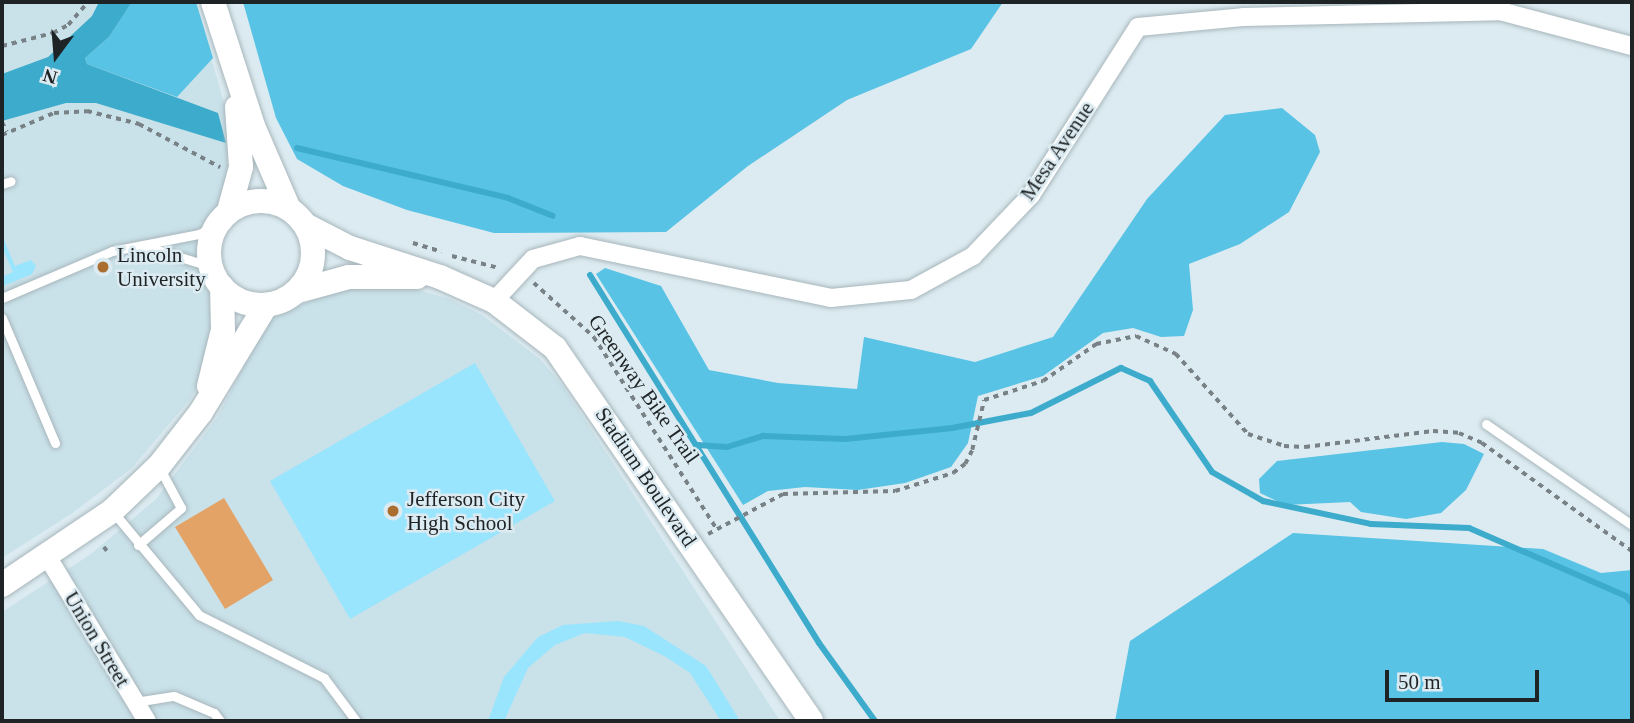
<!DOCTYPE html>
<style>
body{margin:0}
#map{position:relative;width:1634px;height:723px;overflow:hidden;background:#dcebf1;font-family:"Times New Roman",serif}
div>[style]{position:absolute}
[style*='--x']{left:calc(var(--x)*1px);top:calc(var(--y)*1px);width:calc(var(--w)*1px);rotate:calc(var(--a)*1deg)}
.built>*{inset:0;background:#c9e1e9}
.green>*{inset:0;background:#99e5fe}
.forest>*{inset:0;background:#58c3e4}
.water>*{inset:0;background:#3daccc}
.stream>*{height:6px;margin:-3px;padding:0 3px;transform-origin:3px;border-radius:3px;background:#3daccc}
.building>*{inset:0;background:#e3a367}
.path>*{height:3.5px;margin-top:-1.75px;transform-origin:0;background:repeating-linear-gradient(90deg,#788286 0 5px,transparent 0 10px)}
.roads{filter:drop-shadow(0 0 2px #a7b6bb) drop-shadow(0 0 2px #a7b6bb)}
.lane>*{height:9px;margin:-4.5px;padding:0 4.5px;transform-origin:4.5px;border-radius:4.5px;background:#fff}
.street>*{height:18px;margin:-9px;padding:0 9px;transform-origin:9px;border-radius:9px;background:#fff}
.secondary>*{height:24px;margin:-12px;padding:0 12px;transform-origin:12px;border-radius:12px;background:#fff}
.secondary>.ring{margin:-12px;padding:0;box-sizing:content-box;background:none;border:24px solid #fff;border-radius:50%}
.dots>*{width:19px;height:19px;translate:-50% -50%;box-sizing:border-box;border:4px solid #dcebf1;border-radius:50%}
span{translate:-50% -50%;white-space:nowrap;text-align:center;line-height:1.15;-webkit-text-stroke:5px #dcebf1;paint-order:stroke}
.street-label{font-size:21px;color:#1e2325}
.poi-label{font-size:21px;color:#1e2325}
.left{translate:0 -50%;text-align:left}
.frame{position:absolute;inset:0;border:4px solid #1e2325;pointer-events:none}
.north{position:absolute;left:21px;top:21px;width:70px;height:70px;-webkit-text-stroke:5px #dcebf1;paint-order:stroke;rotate:196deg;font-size:19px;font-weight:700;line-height:28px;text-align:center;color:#1e2325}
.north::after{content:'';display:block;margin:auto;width:24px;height:32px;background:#1e2325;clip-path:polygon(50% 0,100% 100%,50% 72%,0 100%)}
.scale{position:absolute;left:1385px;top:670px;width:154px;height:32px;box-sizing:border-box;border:4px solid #1e2325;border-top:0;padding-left:9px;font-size:21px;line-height:24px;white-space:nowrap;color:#1e2325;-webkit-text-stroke:5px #dcebf1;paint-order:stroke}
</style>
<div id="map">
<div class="built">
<i style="clip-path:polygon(2px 2px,195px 2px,228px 117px,229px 191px,197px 249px,216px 300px,210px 361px,191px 398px,132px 468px,71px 514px,2px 558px)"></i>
<i style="clip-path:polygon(346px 287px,409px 288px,448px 298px,482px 315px,540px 359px,563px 386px,780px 721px,2px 721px,2px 612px,91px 554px,156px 499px,217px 418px,263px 329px,274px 316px)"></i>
</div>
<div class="green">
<i style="clip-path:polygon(2px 235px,15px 266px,31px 260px,36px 266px,32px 274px,3px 286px,2px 277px,13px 272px,2px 247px)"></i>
<i style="clip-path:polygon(475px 363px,555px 501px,350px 619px,270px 481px)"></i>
<i style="clip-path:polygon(618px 621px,644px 626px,706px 666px,740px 721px,721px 721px,690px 673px,666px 657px,625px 637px,585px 633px,555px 645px,528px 668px,504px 721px,488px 721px,504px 677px,538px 637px,563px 625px)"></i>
</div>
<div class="forest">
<i style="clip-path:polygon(132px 2px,196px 2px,213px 58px,177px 97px,87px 64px,85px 58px,109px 37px)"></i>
<i style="clip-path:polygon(243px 2px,1003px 2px,971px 49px,847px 100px,748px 166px,666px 232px,494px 233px,407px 210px,343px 186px,297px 159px,276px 118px)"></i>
<i style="clip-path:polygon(1282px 108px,1315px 135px,1320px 152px,1289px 212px,1240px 244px,1189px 264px,1193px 310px,1184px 336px,1161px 337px,1133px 328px,1103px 333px,1043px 376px,978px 396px,968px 443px,951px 467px,905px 483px,858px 490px,805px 487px,768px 491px,743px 505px,596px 274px,605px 268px,661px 286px,709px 370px,778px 383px,857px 389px,864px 337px,975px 362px,1053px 337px,1147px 199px,1225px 115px)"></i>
<i style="clip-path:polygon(1442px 442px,1464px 444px,1484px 454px,1466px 490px,1441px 513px,1406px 519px,1361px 512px,1350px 502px,1285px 505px,1260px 493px,1259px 479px,1277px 461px)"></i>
<i style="clip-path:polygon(1293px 533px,1543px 549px,1601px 573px,1632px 570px,1632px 721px,1115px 721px,1130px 641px)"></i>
</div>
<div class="water">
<i style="clip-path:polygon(99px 2px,132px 2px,109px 37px,85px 58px,87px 64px,218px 113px,226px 143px,96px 103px,66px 103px,2px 121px,2px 74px,48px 57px,92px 16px)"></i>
</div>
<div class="stream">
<i style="--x:297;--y:148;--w:217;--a:13.3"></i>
<i style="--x:508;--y:198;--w:48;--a:21.8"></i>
<i style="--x:590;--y:275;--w:433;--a:58.1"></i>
<i style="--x:819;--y:643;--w:96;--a:54.3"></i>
<i style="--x:698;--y:445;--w:29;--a:4"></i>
<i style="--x:727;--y:447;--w:38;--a:-17"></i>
<i style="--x:763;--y:436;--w:82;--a:2.1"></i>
<i style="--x:845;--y:439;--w:108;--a:-5.9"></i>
<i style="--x:952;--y:428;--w:80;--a:-10.8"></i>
<i style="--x:1031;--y:413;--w:101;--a:-26.6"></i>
<i style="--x:1121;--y:368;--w:32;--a:24"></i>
<i style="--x:1150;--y:381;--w:110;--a:55.7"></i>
<i style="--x:1212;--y:472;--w:59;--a:29.6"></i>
<i style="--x:1263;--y:501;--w:110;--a:12"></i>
<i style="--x:1371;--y:524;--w:98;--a:2.3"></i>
<i style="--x:1469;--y:528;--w:171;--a:23.4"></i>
<i style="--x:1626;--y:596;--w:9;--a:49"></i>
</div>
<div class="building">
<i style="clip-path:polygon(224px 498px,273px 580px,225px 609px,175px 527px)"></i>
</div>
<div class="path">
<i style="--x:2;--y:46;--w:53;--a:-14.3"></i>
<i style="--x:53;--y:33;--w:17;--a:-28"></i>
<i style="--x:68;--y:25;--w:30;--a:-49"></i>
<i style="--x:2;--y:122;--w:11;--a:63"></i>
<i style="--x:2;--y:135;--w:56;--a:-22.9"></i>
<i style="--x:54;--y:113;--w:33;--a:-3"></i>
<i style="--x:87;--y:111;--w:54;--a:14"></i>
<i style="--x:139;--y:124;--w:92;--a:28"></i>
<i style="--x:413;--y:243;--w:30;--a:17"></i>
<i style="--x:452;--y:256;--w:49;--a:14.3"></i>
<i style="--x:534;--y:283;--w:81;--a:42"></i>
<i style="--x:594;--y:337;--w:228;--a:57.4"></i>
<i style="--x:708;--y:534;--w:85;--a:-28.1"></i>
<i style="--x:783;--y:494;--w:112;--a:-1.5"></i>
<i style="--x:895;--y:491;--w:61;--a:-17.2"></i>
<i style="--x:953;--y:473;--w:15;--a:-37"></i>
<i style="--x:965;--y:464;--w:16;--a:-63"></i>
<i style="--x:972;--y:450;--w:51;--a:-76.5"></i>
<i style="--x:984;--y:400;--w:62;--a:-17.9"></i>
<i style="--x:1043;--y:381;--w:65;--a:-34.9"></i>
<i style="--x:1096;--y:344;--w:41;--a:-11.3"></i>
<i style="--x:1136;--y:336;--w:44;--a:24.2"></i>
<i style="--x:1176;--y:354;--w:108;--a:48"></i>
<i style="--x:1248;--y:434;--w:38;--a:18"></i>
<i style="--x:1284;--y:446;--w:21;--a:3"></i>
<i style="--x:1305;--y:447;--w:129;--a:-7.1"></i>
<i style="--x:1433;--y:431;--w:26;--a:4"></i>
<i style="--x:1459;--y:433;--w:25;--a:23"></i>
<i style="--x:1482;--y:443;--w:185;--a:35.8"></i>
<i style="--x:104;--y:547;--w:5;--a:53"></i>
</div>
<div class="roads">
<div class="lane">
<i style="--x:2;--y:184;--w:9;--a:-18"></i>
<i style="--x:145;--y:246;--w:67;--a:17.4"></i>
<i style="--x:2;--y:298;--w:120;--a:-23.1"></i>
<i style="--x:112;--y:251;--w:89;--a:-11.1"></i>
<i style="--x:199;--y:234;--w:20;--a:-27"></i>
<i style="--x:2;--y:318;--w:136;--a:67"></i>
<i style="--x:1486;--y:424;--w:178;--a:34.7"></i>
<i style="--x:114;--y:513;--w:133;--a:50.2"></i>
<i style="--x:199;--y:615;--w:140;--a:26.7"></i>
<i style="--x:324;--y:678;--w:54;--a:53.3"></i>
<i style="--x:138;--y:545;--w:57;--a:-40.7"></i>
<i style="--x:181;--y:508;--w:47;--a:-118.2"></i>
<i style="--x:135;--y:702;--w:39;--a:-9"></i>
<i style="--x:174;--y:696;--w:43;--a:23"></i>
<i style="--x:214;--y:713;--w:10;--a:53"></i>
</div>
<div class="street">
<i style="--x:494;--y:301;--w:57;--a:-47.1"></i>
<i style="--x:533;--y:259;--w:49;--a:-15.5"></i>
<i style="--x:580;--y:246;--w:256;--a:11.7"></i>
<i style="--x:831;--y:298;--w:80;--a:-5.7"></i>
<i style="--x:911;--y:290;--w:71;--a:-28.7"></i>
<i style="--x:973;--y:256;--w:84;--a:-46.4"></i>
<i style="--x:1031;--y:195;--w:199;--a:-57.5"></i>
<i style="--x:1138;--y:27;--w:105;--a:-5.4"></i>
<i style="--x:1243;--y:17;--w:257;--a:-1.3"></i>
<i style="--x:1500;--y:11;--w:137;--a:14.9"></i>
<i style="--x:47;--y:556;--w:193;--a:58.8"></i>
</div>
<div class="secondary">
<i style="--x:213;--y:2;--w:130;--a:72.1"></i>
<i style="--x:253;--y:126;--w:90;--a:66.6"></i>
<i class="ring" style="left:209px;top:201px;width:80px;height:80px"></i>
<i style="--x:229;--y:211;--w:46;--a:-74.7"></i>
<i style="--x:241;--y:167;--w:60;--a:-93.8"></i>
<i style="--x:307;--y:226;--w:48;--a:27.1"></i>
<i style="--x:350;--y:248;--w:95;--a:17.9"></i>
<i style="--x:440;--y:277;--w:59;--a:24"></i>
<i style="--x:494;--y:301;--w:77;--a:37.6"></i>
<i style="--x:555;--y:348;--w:452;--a:55.5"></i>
<i style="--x:298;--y:291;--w:53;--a:-15.4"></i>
<i style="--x:349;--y:277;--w:68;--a:0"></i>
<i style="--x:209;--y:386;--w:58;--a:-76"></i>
<i style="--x:223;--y:330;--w:43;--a:-91.3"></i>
<i style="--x:2;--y:585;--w:133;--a:-33.9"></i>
<i style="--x:112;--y:511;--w:65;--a:-43.8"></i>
<i style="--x:159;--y:466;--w:68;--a:-52.1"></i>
<i style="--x:201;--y:412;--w:125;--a:-58.7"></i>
</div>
</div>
<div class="dots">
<i style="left:103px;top:267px;background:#aa6e30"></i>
<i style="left:393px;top:511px;background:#aa6e30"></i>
</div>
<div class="street-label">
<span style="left:1057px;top:151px;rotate:-56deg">Mesa Avenue</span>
<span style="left:644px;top:389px;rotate:55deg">Greenway Bike Trail</span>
<span style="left:646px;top:477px;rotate:56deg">Stadium Boulevard</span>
<span style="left:97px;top:639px;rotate:59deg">Union Street</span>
</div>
<div class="poi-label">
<span class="left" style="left:117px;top:267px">Lincoln<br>University</span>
<span class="left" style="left:407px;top:511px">Jefferson City<br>High School</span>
</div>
<div class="frame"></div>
<div class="north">N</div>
<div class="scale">50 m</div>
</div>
